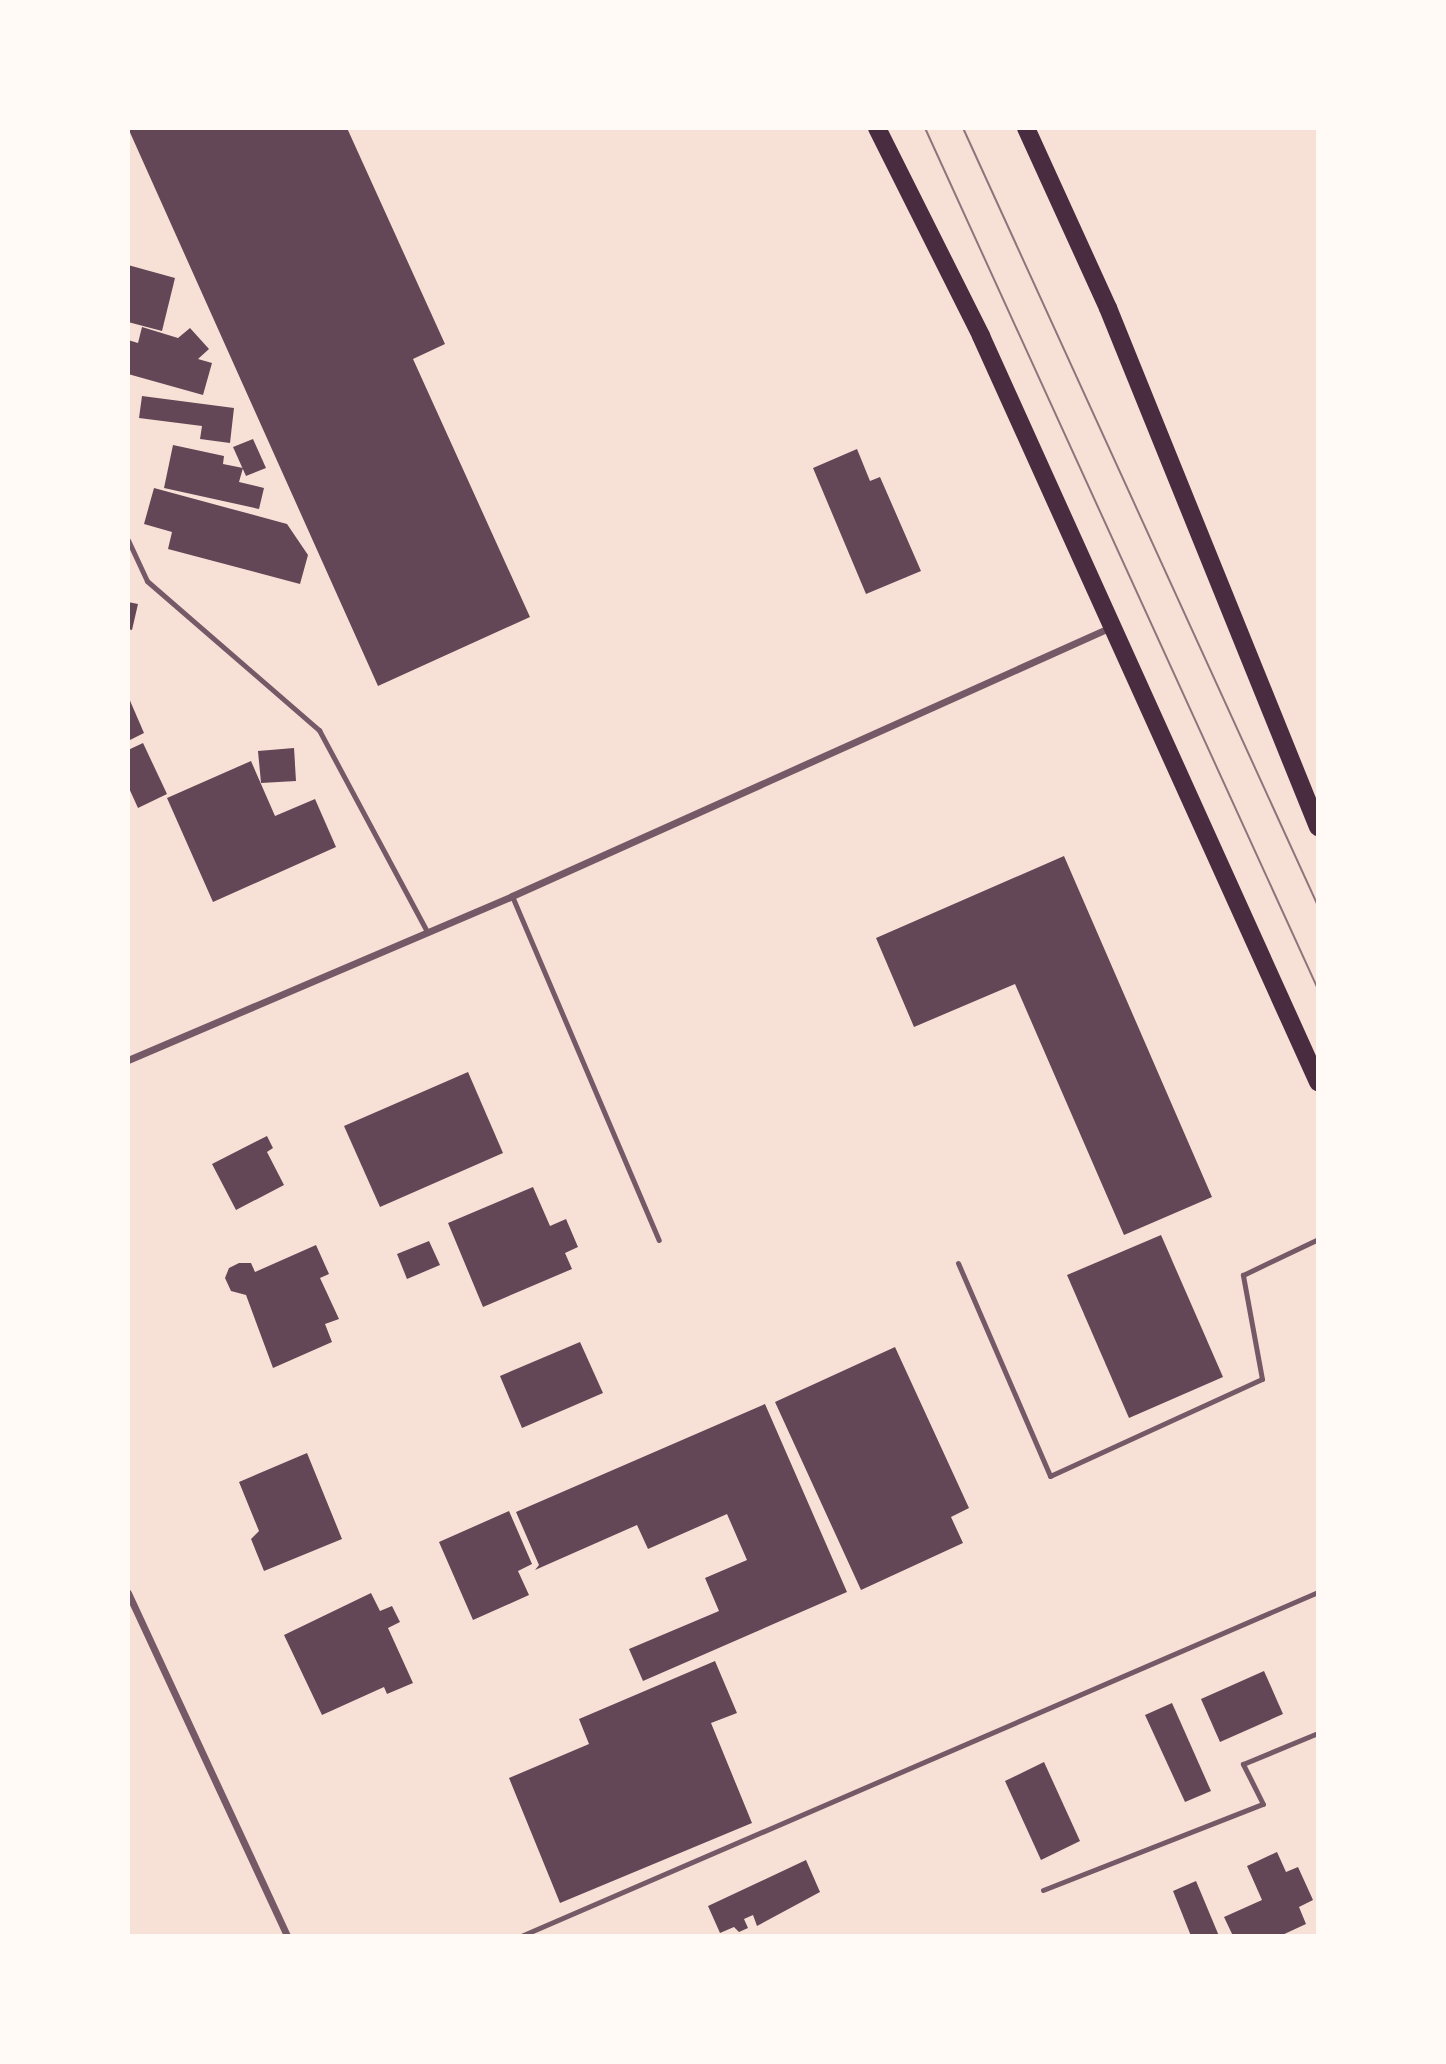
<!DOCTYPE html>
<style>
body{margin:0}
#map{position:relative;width:1446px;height:2064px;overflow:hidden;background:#f7e1d7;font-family:"Varela Round",sans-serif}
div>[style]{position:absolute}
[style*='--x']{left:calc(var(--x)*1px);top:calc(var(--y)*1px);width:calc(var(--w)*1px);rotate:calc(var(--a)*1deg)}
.building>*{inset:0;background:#644757}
.service>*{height:5px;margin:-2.5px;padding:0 2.5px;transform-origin:2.5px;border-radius:2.5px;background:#755966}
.minor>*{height:7px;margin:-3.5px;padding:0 3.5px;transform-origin:3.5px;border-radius:3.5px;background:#755966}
.primary>*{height:18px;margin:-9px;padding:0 9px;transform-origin:9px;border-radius:9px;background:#4a2c40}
.tram>*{height:2px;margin:-1px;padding:0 1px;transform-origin:1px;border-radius:1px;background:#8f747c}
span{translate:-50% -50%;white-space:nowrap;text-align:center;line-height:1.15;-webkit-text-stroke:5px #fffaf5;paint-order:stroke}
.frame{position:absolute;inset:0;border:130px solid #fffaf5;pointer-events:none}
</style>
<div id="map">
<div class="building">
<i style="clip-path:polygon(128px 128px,347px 128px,445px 344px,413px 359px,530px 617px,378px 686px)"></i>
<i style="clip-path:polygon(128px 265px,175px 278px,162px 331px,128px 322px)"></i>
<i style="clip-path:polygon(142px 327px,178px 338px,190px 328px,209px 349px,198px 359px,212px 363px,203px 395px,128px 374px,128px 340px,138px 343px)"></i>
<i style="clip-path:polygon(142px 396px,234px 408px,230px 443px,200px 439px,202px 426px,139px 418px)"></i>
<i style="clip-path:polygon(253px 439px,266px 468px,246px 476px,233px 447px)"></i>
<i style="clip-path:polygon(173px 445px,224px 456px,223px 464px,243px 468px,239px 482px,264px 488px,259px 509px,164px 488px)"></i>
<i style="clip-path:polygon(857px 449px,870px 481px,880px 477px,921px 571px,866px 594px,813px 468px)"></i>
<i style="clip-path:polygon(154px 488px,287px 524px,308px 555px,300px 584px,168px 549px,172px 532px,144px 524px)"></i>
<i style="clip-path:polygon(128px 602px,138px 604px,132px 630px,128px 629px)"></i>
<i style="clip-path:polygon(128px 696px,144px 733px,128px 741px)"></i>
<i style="clip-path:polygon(143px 743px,167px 794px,138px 808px,128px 786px,128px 750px)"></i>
<i style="clip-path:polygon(294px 748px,296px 781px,261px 783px,258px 751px)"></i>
<i style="clip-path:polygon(251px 761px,275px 816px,315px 799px,336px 847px,213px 902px,167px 798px)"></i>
<i style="clip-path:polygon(1064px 856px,1212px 1197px,1124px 1235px,1015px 984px,914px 1027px,876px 938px)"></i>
<i style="clip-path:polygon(468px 1072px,503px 1153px,380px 1207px,344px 1126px)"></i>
<i style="clip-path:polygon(267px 1136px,273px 1148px,267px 1152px,284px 1185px,236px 1210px,212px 1164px)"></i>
<i style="clip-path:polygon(533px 1187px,550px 1226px,566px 1219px,578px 1247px,565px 1253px,572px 1269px,483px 1307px,448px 1223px)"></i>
<i style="clip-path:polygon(1161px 1235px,1223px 1377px,1129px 1418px,1067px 1275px)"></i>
<i style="clip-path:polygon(429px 1241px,440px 1265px,407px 1279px,397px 1254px)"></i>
<i style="clip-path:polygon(316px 1245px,329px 1274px,320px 1278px,339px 1319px,325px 1324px,332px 1342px,273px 1368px,246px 1295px,231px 1291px,225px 1278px,229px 1268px,239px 1263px,251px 1263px,255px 1272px)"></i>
<i style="clip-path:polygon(580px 1342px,603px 1393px,522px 1428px,500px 1376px)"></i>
<i style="clip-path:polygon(895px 1347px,969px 1508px,951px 1517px,963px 1543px,861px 1590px,775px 1402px)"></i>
<i style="clip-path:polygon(765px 1404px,847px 1592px,643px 1681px,629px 1649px,719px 1611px,705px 1578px,747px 1560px,727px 1514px,648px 1549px,637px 1525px,535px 1570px,539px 1565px,516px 1512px)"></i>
<i style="clip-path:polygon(307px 1453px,342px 1539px,264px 1571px,251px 1539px,259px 1531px,239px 1482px)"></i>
<i style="clip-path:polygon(509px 1511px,532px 1564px,518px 1571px,529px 1595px,473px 1620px,439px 1542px)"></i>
<i style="clip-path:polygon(371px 1593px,380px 1611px,392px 1606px,400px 1622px,388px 1628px,413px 1683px,387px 1694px,384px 1687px,322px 1715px,284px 1635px)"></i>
<i style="clip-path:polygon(715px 1661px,737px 1713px,711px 1723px,752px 1823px,560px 1903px,509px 1778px,589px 1744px,579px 1719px)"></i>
<i style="clip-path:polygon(1264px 1671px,1283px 1714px,1220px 1742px,1201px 1699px)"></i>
<i style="clip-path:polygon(1172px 1703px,1211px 1791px,1185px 1802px,1145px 1715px)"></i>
<i style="clip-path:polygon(1044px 1762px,1080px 1841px,1041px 1860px,1005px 1781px)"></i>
<i style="clip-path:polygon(1277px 1852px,1286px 1872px,1298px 1867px,1313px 1900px,1299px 1907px,1306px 1924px,1280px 1936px,1233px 1936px,1224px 1917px,1262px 1900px,1247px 1866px)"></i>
<i style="clip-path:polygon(806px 1860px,820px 1892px,757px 1926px,753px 1915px,744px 1919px,748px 1928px,739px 1932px,734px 1927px,720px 1933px,708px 1906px)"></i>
<i style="clip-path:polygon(1196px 1881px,1219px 1936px,1191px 1936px,1173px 1891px)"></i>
</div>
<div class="service">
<i style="--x:128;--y:540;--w:45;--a:65.1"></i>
<i style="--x:147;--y:581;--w:228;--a:40.9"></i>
<i style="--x:319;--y:730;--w:230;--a:61.8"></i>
<i style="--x:512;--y:896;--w:374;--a:66.9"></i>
<i style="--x:958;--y:1263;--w:232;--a:66.6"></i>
<i style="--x:1050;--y:1476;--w:233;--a:-24.6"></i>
<i style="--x:1262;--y:1379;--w:106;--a:-100.4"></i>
<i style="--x:1243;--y:1275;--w:83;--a:-25.6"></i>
<i style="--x:1043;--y:1890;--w:236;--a:-21.4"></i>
<i style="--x:1263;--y:1804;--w:45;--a:-116.6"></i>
<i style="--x:1243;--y:1764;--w:81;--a:-22.5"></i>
<i style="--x:521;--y:1936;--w:868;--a:-23.35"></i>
</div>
<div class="minor">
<i style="--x:128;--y:1060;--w:418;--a:-23.1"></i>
<i style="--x:512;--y:896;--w:657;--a:-24.18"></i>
<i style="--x:128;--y:1593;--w:378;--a:65.1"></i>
</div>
<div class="primary">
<i style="--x:877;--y:128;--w:233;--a:63.4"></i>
<i style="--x:981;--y:336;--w:819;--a:65.69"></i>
<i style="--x:1026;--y:128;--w:198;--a:65.5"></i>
<i style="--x:1108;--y:308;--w:560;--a:67.97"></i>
</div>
<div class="tram">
<i style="--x:925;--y:128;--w:946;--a:65.47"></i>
<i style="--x:963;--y:128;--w:855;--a:65.47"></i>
</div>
<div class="frame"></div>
</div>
